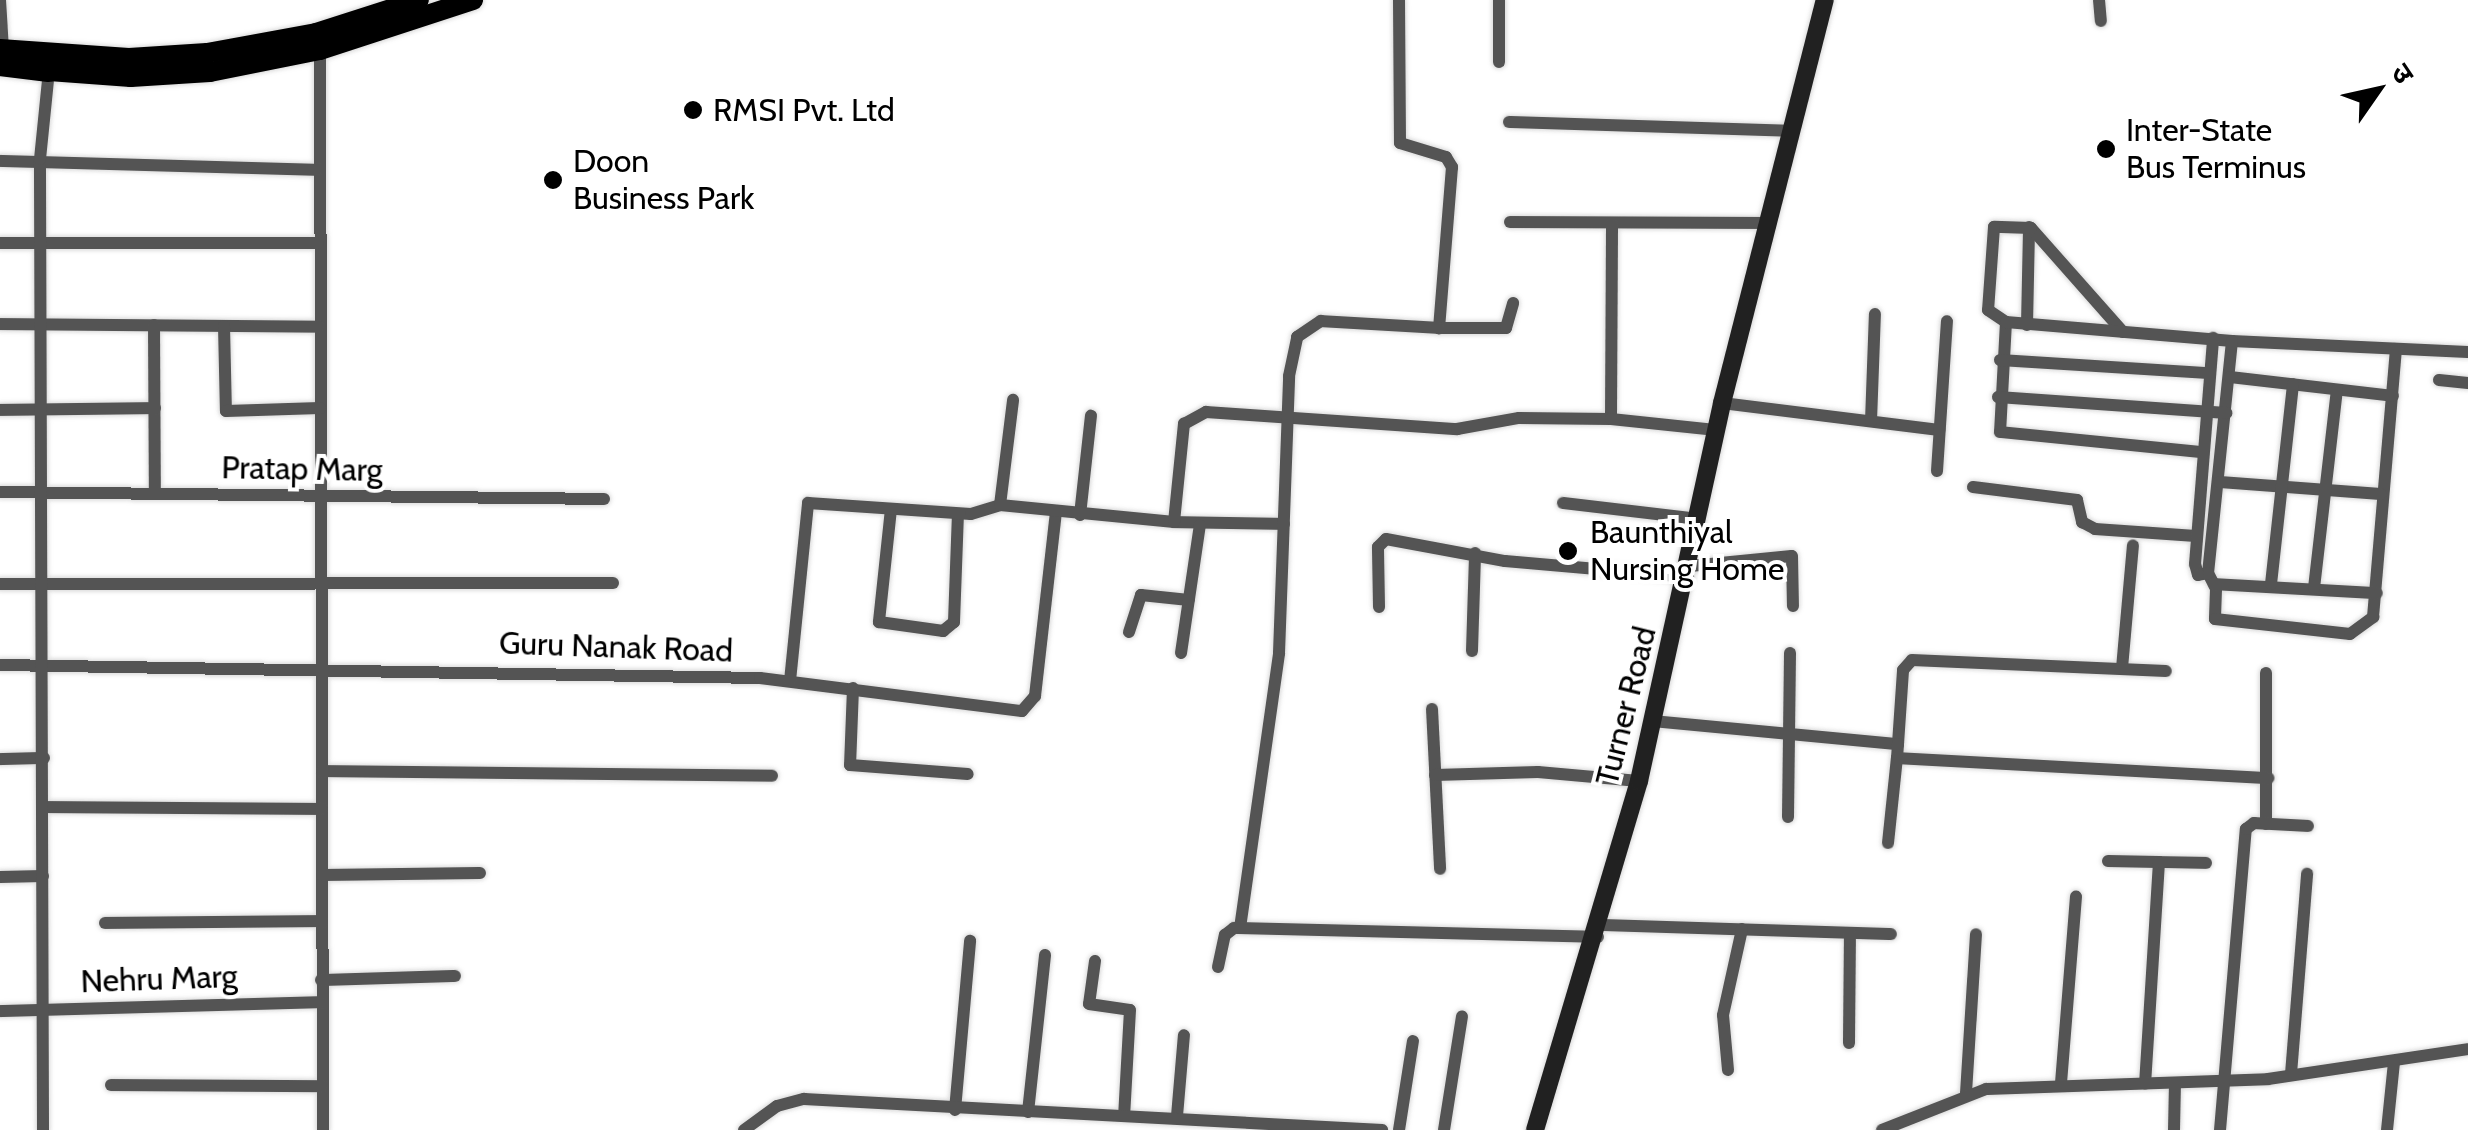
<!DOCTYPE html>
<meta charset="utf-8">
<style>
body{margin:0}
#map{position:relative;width:2468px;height:1130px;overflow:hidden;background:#fff;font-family:Cabin,"Noto Sans Devanagari",sans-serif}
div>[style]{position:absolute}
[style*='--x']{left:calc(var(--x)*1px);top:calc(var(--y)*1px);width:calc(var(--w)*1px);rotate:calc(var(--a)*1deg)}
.roads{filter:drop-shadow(0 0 2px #dbdbdb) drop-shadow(0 0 2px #dbdbdb)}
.minor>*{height:12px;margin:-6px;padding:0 6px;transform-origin:6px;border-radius:6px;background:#545454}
.secondary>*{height:18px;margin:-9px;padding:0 9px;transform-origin:9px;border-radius:9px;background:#212121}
.trunk>*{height:20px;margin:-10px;padding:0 10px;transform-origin:10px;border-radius:10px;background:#000}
.motorway>*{height:22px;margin:-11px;padding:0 11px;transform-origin:11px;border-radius:11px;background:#000}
.dots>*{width:28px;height:28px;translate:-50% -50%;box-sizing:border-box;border:5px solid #fff;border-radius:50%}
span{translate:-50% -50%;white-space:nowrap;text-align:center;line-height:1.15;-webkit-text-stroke:8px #fff;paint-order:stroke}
.poi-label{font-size:32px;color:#000}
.left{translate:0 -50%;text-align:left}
.street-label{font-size:32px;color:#000}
.north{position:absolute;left:2328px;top:40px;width:100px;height:100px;-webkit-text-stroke:8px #fff;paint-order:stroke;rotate:56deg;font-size:28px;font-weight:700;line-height:40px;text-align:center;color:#000}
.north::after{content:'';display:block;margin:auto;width:35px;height:45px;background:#000;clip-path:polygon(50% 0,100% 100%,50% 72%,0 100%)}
</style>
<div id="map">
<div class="roads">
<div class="minor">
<i style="--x:0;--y:0;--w:49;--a:86.5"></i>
<i style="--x:1399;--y:0;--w:143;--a:89.6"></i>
<i style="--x:1400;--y:143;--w:48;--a:16.9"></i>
<i style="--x:1446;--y:157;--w:12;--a:59"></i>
<i style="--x:1452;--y:167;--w:162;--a:94.6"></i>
<i style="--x:1439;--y:328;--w:67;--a:0"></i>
<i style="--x:1506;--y:328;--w:26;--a:-74"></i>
<i style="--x:2099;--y:0;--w:21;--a:85"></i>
<i style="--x:320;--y:50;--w:1080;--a:89.84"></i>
<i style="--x:1499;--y:62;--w:62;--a:-90"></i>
<i style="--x:1509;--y:122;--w:282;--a:1.8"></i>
<i style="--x:0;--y:161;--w:317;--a:1.6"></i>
<i style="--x:1510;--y:222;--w:258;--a:0.2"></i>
<i style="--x:0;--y:243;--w:318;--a:0"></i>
<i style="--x:2006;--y:322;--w:110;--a:93.1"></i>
<i style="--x:2000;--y:432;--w:203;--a:5.7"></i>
<i style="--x:0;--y:324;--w:319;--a:0.5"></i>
<i style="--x:154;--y:325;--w:169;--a:89.7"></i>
<i style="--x:2027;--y:325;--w:98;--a:-88.8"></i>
<i style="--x:224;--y:326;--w:85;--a:88.7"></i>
<i style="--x:226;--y:411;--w:94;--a:-1.8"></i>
<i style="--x:2123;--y:332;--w:139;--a:-131.5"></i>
<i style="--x:2031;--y:228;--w:37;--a:-178"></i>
<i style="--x:1994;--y:227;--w:83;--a:94.1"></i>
<i style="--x:1988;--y:310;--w:22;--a:34"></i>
<i style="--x:2006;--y:322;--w:227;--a:4.8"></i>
<i style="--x:2232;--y:341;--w:236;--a:2.7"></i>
<i style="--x:2232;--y:341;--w:233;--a:95.9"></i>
<i style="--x:2208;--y:573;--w:18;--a:63"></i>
<i style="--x:2216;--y:589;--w:30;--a:92"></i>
<i style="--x:2215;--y:619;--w:136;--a:6.3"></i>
<i style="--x:2350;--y:634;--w:29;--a:-36"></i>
<i style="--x:2373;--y:617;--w:269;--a:-85.1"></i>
<i style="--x:2000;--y:360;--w:209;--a:3.6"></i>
<i style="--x:2230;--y:377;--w:164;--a:6.6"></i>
<i style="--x:2439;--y:380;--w:29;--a:6"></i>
<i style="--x:1998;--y:397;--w:229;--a:4"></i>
<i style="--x:1722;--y:403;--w:219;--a:7.1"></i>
<i style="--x:0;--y:410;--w:155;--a:-0.7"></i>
<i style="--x:1611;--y:419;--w:194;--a:-89.7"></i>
<i style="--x:1871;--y:421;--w:107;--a:-87.9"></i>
<i style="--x:1937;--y:471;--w:150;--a:-86.2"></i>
<i style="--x:2220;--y:482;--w:161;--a:4.3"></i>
<i style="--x:1973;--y:487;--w:105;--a:7.1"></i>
<i style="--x:2077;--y:500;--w:23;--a:77"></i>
<i style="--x:2082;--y:522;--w:15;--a:28"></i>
<i style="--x:2095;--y:529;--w:101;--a:4"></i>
<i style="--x:0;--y:492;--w:604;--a:0.66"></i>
<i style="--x:1563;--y:503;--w:137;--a:6.7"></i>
<i style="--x:1000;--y:505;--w:106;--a:-82.9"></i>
<i style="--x:891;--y:509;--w:114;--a:96.1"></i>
<i style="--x:879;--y:622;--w:65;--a:8"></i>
<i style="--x:943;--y:631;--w:14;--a:-39"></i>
<i style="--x:954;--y:622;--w:108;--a:-87.9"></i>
<i style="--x:1080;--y:515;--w:100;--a:-83.7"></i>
<i style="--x:1174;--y:522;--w:110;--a:1"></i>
<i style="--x:1690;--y:566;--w:102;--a:-5.6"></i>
<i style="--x:1792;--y:556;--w:50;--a:88.9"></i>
<i style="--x:2208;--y:573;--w:10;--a:169"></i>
<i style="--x:2198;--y:575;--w:11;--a:-105"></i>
<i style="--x:2195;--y:564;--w:227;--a:-85.4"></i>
<i style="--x:0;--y:584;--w:613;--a:-0.09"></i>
<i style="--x:2214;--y:584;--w:163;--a:3.2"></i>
<i style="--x:2271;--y:584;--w:201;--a:-83.7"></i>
<i style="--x:2314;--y:588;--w:199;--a:-83.4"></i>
<i style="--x:1379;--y:607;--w:60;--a:-91"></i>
<i style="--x:1378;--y:547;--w:11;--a:-45"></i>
<i style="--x:1386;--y:539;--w:121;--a:10.5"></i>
<i style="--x:1505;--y:561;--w:184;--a:5"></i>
<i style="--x:1129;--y:632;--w:39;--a:-72"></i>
<i style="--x:1141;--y:595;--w:48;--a:5.9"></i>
<i style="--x:1472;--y:651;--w:98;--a:-88.2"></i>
<i style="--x:1181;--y:653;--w:129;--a:-81.6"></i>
<i style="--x:0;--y:665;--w:760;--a:0.98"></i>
<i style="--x:760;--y:678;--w:264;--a:7.2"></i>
<i style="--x:1022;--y:711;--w:20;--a:-49"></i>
<i style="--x:1035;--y:696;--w:184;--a:-83.5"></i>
<i style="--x:2122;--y:668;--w:123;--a:-84.9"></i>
<i style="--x:2266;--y:673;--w:151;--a:90"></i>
<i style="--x:790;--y:681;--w:179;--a:-84.2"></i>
<i style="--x:808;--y:503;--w:163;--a:3.9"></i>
<i style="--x:971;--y:514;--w:30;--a:-17"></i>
<i style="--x:1000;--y:505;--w:175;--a:5.6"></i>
<i style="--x:1174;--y:522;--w:99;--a:-84.2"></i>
<i style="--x:1184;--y:424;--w:25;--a:-29"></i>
<i style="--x:1206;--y:412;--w:252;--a:3.9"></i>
<i style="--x:1457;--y:429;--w:63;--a:-10.1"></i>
<i style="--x:1519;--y:418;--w:92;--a:0.6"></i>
<i style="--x:1611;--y:419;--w:106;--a:6"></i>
<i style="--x:853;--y:688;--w:77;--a:92.2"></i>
<i style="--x:850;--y:765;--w:118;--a:4.4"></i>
<i style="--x:1432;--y:709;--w:160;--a:87.1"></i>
<i style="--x:1653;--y:721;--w:246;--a:5.4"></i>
<i style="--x:1898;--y:744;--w:74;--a:-86.1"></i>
<i style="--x:1903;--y:670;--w:13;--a:-48"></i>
<i style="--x:1912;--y:660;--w:254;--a:2.5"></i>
<i style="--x:1898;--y:744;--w:14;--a:94"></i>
<i style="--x:1897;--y:758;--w:372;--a:3.1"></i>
<i style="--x:0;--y:759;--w:44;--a:-1.3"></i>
<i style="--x:322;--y:771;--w:450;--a:0.6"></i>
<i style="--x:1435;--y:775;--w:103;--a:-1.7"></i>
<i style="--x:1538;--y:772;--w:101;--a:5.1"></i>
<i style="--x:43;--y:807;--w:279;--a:0.4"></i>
<i style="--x:1788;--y:817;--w:164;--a:-89.3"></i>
<i style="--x:1888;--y:843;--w:85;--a:-84"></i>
<i style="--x:2108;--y:861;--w:51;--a:1.1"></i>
<i style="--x:2159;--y:862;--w:222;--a:93.6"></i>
<i style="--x:2159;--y:862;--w:47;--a:1.2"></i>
<i style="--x:322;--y:875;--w:158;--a:-0.7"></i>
<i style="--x:0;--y:877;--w:43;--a:-1.3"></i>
<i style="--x:105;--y:923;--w:217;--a:-0.5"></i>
<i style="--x:1601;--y:925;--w:290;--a:1.8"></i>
<i style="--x:1240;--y:928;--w:278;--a:-81.9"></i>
<i style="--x:1279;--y:653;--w:277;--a:-87.9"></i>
<i style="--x:1289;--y:376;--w:40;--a:-78"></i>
<i style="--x:1297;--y:337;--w:29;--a:-34"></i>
<i style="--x:1321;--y:321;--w:118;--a:3.4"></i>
<i style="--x:1095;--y:961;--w:43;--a:97.9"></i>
<i style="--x:1089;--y:1004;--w:41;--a:8.3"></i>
<i style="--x:1130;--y:1010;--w:106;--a:93.2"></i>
<i style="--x:1218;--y:967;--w:33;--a:-78"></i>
<i style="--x:1225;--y:935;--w:11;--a:-38"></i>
<i style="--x:1234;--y:928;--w:364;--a:1.4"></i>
<i style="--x:321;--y:980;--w:134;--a:-1.7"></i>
<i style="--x:0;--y:1011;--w:320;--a:-1.6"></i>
<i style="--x:1849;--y:1043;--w:110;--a:-89.5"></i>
<i style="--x:1728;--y:1070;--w:55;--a:-95.2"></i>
<i style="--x:1723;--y:1015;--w:88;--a:-77.5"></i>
<i style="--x:2291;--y:1074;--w:201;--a:-85.4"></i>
<i style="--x:2061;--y:1083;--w:187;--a:-85.4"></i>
<i style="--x:111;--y:1085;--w:211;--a:0.3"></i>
<i style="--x:1966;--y:1093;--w:159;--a:-86.4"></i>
<i style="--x:955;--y:1110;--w:170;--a:-84.9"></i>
<i style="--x:1028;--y:1112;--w:158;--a:-83.8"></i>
<i style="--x:1177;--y:1116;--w:81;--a:-85.1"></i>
<i style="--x:43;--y:1130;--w:971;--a:-90.18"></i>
<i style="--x:40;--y:159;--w:88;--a:-84.2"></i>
<i style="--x:744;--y:1130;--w:41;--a:-36"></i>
<i style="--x:777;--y:1106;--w:28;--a:-15"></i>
<i style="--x:804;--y:1099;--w:579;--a:3.07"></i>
<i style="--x:1399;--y:1130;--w:90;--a:-81.1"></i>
<i style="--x:1444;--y:1130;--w:115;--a:-81"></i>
<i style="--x:1882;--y:1130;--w:112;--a:-21.5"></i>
<i style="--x:1986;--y:1089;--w:282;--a:-2"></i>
<i style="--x:2268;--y:1079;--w:202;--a:-8.5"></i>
<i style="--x:2174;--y:1130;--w:47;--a:-88.8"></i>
<i style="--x:2220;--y:1130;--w:302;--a:-85.1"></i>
<i style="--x:2246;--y:829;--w:10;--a:-37"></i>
<i style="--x:2254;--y:823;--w:54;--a:3.2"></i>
<i style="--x:2387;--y:1130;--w:68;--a:-84.1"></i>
</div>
<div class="secondary">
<i style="--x:1535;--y:1130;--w:364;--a:-73.4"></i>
<i style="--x:1639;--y:781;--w:387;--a:-77.6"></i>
<i style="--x:1722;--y:403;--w:416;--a:-75.7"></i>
</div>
<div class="trunk">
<i style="--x:0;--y:49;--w:129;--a:4"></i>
<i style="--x:129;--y:58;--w:78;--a:-3.7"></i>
<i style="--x:207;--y:53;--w:111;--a:-10.4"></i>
<i style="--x:316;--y:33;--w:108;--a:-17.8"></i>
<i style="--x:49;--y:71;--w:82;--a:4.2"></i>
<i style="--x:131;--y:77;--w:79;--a:-3.6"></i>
<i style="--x:210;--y:72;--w:112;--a:-11.3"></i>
<i style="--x:320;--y:50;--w:161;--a:-18.1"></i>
</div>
<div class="motorway">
<i style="--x:0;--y:65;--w:49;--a:7"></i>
</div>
</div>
<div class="dots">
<i style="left:693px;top:110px;background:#000"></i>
<i style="left:2106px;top:149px;background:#000"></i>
<i style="left:553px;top:180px;background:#000"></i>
<i style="left:1568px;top:551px;background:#000"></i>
</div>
<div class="poi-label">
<span class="left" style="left:713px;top:110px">RMSI Pvt. Ltd</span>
<span class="left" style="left:2126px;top:149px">Inter-State<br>Bus Terminus</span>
<span class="left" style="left:573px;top:180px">Doon<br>Business Park</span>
<span class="left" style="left:1590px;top:551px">Baunthiyal<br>Nursing Home</span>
</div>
<div class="street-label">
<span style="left:302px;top:469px;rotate:1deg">Pratap Marg</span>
<span style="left:616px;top:647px;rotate:2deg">Guru Nanak Road</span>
<span style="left:1626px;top:706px;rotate:-76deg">Turner Road</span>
<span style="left:159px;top:979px;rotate:-2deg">Nehru Marg</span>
</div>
<div class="north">उ</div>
</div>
